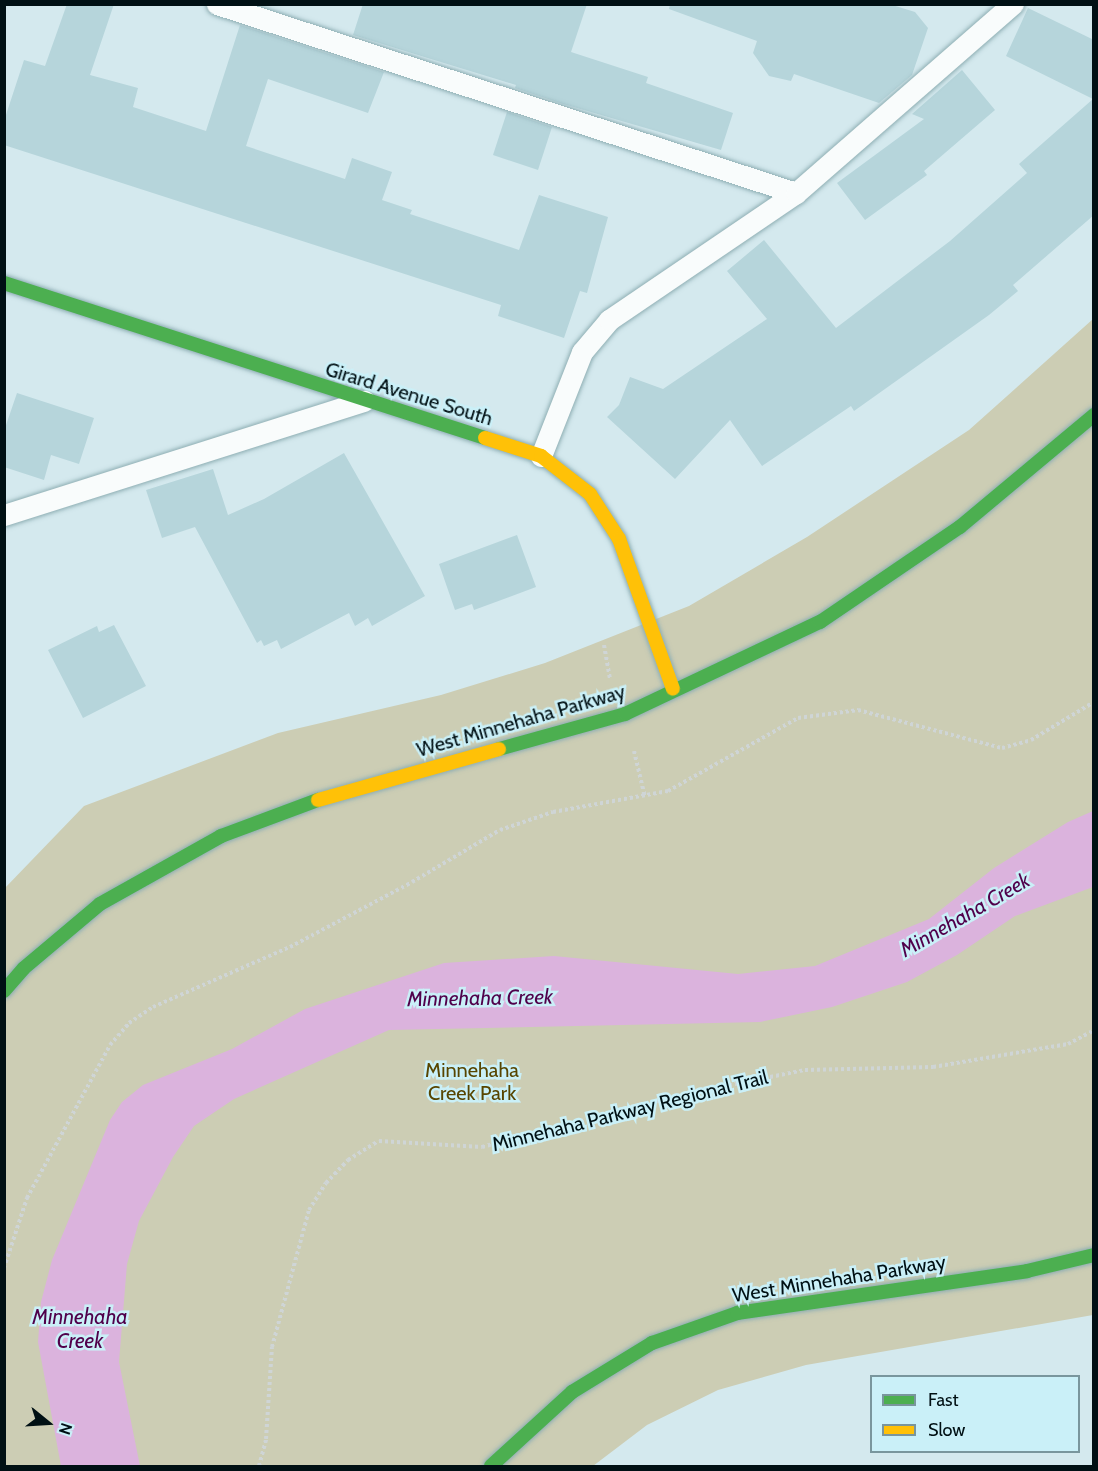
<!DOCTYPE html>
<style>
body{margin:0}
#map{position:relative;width:1098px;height:1471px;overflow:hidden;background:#d4e9ee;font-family:Cabin,sans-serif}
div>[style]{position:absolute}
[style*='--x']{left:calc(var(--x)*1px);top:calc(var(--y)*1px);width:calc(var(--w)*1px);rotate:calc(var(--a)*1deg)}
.green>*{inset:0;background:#cccdb4}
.water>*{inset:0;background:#dbb3dd}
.building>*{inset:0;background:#b6d5db}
.path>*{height:4px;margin-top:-2px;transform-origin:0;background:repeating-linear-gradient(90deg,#cfd5d6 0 3px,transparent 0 6px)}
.roads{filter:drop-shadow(0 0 2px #8eaeb3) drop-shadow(0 0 2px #8eaeb3)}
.lane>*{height:21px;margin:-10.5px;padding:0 10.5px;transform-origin:10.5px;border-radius:10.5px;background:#f9fcfc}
.fast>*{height:14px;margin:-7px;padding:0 7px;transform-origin:7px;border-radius:7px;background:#4caf50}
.slow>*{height:14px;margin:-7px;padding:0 7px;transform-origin:7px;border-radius:7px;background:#ffc107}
span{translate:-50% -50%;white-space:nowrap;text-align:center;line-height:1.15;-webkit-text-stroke:5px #caf0f8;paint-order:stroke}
.street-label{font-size:20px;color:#001014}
.park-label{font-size:20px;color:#584500}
.water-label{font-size:21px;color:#50004b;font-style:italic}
.frame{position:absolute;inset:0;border:6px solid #001014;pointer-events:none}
.legend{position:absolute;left:870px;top:1375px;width:210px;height:78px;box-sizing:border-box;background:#caf0f8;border:2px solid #79969d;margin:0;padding:8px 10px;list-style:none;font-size:18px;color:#001014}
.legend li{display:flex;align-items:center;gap:12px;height:30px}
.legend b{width:30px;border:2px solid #79969d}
.north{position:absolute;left:18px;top:1393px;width:60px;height:60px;-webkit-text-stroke:4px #caf0f8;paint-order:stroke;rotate:108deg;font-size:16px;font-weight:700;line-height:24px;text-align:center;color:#001014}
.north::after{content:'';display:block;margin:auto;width:21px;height:27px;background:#001014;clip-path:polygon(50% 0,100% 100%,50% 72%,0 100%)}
</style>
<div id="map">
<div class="green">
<i style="clip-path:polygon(1093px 319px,1093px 1315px,806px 1365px,718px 1390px,647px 1425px,593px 1466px,5px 1466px,4px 889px,84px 806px,278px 733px,441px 695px,545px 663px,689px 606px,807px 537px,969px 430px)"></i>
</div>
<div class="water">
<i style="clip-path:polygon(1093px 811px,1093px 887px,1015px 916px,957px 955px,907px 982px,832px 1007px,760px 1022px,389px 1030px,234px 1099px,194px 1126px,173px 1157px,139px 1221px,127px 1264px,119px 1362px,140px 1466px,61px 1466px,38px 1342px,41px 1302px,52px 1260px,110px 1120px,122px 1102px,143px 1085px,232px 1049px,305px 1009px,444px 963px,554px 956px,738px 974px,815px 966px,929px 919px,994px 868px,1068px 822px)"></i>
</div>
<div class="building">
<i style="clip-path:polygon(67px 4px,114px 4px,90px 75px,138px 88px,133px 107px,206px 131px,240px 25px,384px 72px,368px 113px,268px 79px,246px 146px,345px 179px,352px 158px,392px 172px,382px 200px,412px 210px,410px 214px,519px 250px,539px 195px,608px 217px,587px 293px,580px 291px,564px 338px,498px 316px,501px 305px,4px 145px,4px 121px,24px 60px,45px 66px)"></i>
<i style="clip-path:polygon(363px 4px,587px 4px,571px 52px,648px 77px,646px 83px,733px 113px,721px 150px,560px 103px,515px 88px,516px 85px,353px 35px)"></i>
<i style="clip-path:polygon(670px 4px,889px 4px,915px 12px,928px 28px,912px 75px,879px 103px,794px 74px,791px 81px,769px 76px,753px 53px,757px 41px,669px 9px)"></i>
<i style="clip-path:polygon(1028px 8px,1094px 40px,1094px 215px,1013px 285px,1018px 291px,989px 315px,854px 411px,851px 406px,762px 466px,730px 420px,675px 479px,607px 417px,619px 405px,630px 377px,663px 389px,767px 319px,727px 271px,764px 240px,836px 328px,950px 241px,1027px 173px,1019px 164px,1093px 99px,1006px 56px)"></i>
<i style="clip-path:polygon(962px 70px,995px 110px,924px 171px,927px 175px,865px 220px,837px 183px,924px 119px,912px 114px)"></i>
<i style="clip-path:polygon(507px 112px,552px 127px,538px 170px,493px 155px)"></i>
<i style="clip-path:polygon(17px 393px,94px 418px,79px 464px,51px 455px,44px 480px,4px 467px,4px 431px)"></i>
<i style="clip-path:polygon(344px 453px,425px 596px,372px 626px,368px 618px,355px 626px,349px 613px,281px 649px,277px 640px,264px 646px,261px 640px,257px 643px,195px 527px,162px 538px,146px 490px,213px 469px,228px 515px,264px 499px)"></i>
<i style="clip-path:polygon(517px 535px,536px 587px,474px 610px,472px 604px,455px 610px,439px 564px)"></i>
<i style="clip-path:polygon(114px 625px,146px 686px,83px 718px,48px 650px,97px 626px,99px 632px)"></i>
</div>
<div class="path">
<i style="--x:604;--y:645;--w:35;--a:80"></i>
<i style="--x:634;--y:751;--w:47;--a:76.6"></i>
<i style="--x:4;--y:1268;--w:74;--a:-71.8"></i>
<i style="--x:27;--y:1198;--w:174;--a:-61.5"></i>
<i style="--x:110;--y:1045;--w:29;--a:-49"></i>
<i style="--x:129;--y:1023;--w:29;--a:-34"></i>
<i style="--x:153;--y:1007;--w:150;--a:-23.7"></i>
<i style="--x:290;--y:947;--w:138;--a:-28"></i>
<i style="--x:412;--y:882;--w:102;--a:-30.6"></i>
<i style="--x:500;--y:830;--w:56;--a:-18.8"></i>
<i style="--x:553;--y:812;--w:117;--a:-10.3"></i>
<i style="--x:668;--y:791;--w:149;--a:-29.3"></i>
<i style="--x:798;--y:718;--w:61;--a:-7.6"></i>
<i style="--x:858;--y:710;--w:149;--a:14.8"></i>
<i style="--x:1002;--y:748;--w:30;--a:-15"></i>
<i style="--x:1031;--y:740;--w:74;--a:-31.1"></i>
<i style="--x:259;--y:1466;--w:28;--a:-75"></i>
<i style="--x:266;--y:1439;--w:92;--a:-86.3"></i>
<i style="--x:272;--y:1347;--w:142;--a:-74.9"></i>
<i style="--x:309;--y:1210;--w:32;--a:-58"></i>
<i style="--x:326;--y:1183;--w:32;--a:-46"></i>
<i style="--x:348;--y:1160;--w:36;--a:-32"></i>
<i style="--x:379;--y:1141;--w:103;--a:3.3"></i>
<i style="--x:482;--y:1147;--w:201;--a:-14.7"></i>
<i style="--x:676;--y:1096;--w:132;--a:-11.4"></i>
<i style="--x:805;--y:1070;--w:128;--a:-1.3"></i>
<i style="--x:933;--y:1067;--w:137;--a:-9.7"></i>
<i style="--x:1068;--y:1044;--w:30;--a:-28"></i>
</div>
<div class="roads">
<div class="lane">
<i style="--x:217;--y:4;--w:609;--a:18.08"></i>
<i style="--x:541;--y:456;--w:112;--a:-68.5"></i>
<i style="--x:582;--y:352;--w:42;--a:-49.8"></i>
<i style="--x:609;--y:320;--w:226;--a:-34.2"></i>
<i style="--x:796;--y:193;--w:288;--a:-41.1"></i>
<i style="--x:4;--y:515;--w:378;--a:-17.6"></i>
</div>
<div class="fast">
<i style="--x:4;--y:283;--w:505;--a:17.86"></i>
<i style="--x:499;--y:749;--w:131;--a:-15.5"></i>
<i style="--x:625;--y:714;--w:216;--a:-25.3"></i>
<i style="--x:820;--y:622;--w:169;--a:-34.2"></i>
<i style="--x:960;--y:527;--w:175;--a:-39.9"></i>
<i style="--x:4;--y:991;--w:30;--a:-49"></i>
<i style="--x:24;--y:968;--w:99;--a:-40.1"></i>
<i style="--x:100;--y:904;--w:139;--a:-29.3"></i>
<i style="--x:221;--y:836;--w:103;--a:-20.4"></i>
<i style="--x:491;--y:1466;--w:110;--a:-42.4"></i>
<i style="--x:572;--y:1392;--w:94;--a:-31.5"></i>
<i style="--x:652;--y:1343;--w:90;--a:-19.4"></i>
<i style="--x:737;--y:1313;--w:293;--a:-8.2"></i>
<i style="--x:1027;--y:1271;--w:69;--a:-13.4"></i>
</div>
<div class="slow">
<i style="--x:485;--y:438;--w:59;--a:17.8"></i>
<i style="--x:541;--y:456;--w:62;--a:37.8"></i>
<i style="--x:590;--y:494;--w:54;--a:57.2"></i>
<i style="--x:619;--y:539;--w:159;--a:70.2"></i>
<i style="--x:318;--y:800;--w:188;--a:-15.7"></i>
</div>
</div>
<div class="street-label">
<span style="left:409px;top:394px;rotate:17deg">Girard Avenue South</span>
<span style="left:521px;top:721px;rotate:-16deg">West Minnehaha Parkway</span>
<span style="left:630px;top:1111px;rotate:-14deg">Minnehaha Parkway Regional Trail</span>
<span style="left:839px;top:1279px;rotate:-9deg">West Minnehaha Parkway</span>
</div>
<div class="park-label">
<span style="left:472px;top:1082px">Minnehaha<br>Creek Park</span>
</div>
<div class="water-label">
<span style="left:965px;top:915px;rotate:-30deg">Minnehaha Creek</span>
<span style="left:480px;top:998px;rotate:-1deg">Minnehaha Creek</span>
<span style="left:80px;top:1329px">Minnehaha<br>Creek</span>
</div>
<div class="frame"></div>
<ul class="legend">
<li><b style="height:8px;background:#4caf50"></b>Fast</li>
<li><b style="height:8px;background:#ffc107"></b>Slow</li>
</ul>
<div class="north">N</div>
</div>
